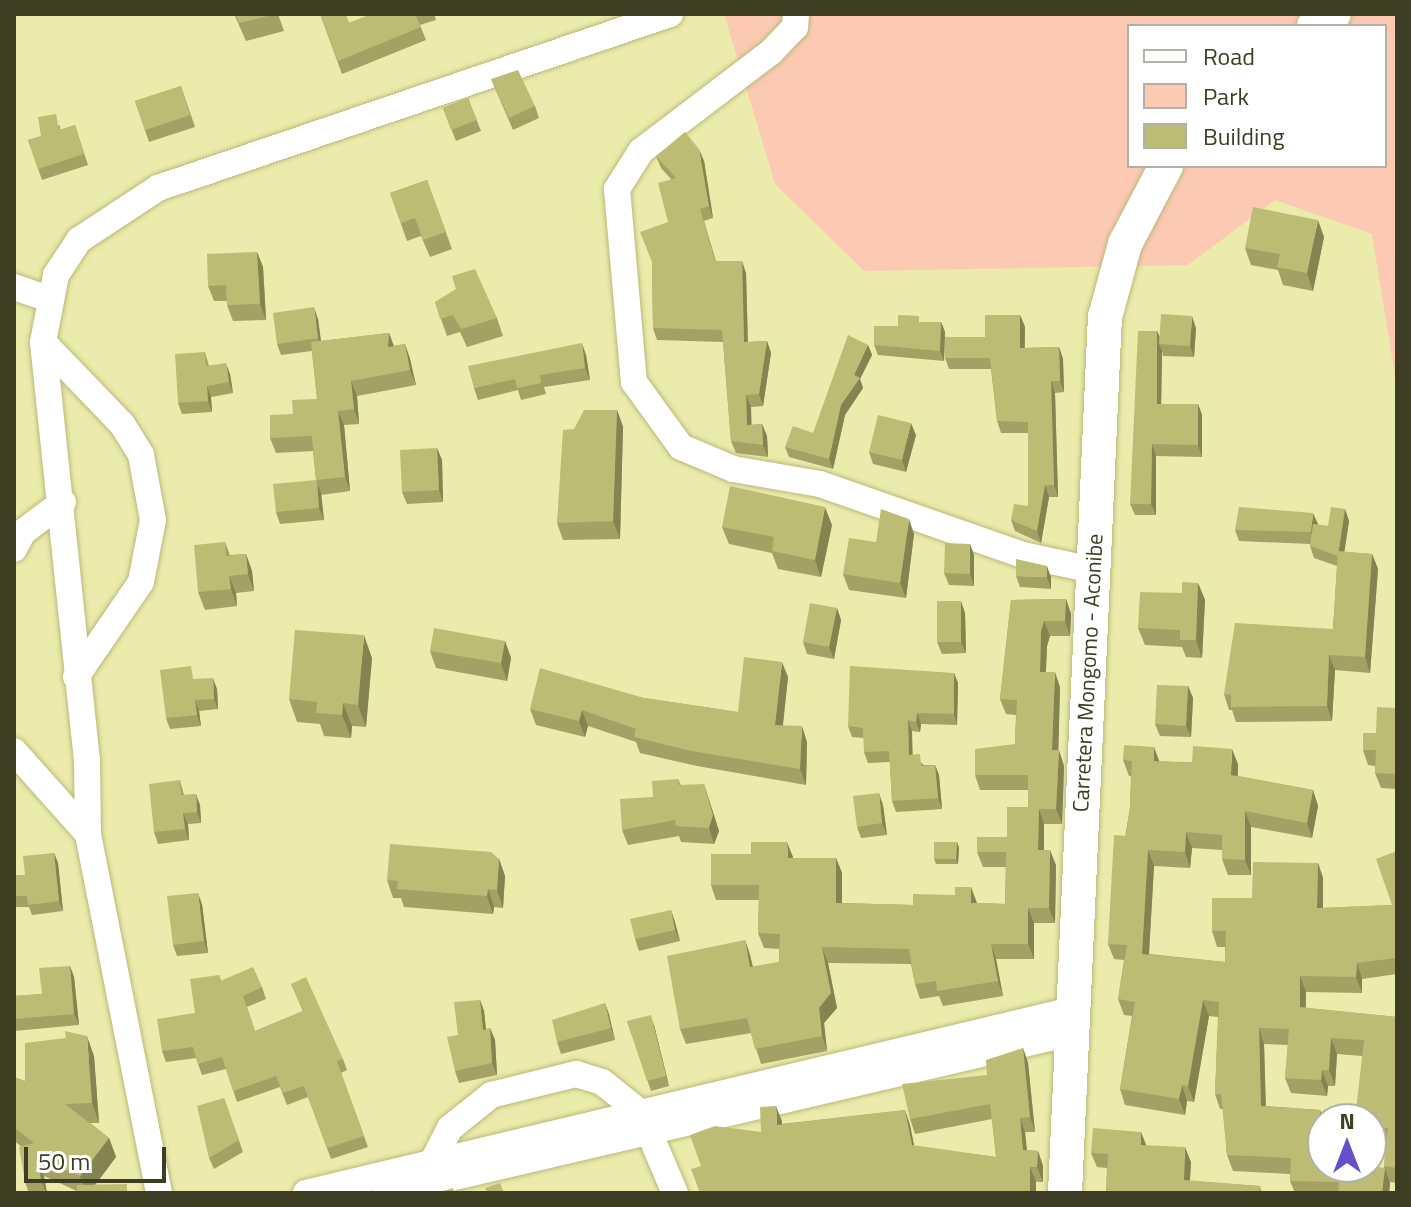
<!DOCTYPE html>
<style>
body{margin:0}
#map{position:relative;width:1411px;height:1207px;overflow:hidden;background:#ebebab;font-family:"Titillium Web",sans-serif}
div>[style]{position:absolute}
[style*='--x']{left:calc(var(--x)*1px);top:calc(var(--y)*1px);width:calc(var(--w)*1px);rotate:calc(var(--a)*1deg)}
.green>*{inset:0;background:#fccab2}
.roads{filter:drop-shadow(0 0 2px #bab97b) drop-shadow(0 0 2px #bab97b)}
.minor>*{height:26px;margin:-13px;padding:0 13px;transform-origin:13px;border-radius:13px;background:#fff}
.major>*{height:34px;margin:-17px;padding:0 17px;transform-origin:17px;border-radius:17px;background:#fff}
.wall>*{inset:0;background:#a3a264}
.shaded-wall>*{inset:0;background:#848451}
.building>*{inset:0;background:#bdbc74}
span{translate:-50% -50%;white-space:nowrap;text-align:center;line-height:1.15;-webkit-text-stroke:8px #fff;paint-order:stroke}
.street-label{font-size:22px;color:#3d3d23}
.frame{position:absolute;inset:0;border:16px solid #3d3d23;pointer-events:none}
.legend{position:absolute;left:1127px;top:24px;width:260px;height:144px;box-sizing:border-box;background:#fff;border:2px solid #b1b1a7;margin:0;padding:10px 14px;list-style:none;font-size:24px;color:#3d3d23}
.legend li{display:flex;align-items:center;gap:16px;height:40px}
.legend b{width:40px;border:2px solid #b1b1a7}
.north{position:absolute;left:1307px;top:1103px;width:80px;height:80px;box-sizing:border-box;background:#fff;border:2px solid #b1b1a7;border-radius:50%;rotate:0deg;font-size:22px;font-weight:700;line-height:32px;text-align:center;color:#3d3d23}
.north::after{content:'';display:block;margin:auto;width:28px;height:36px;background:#674fc8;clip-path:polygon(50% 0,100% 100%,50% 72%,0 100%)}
.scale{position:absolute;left:24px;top:1147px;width:142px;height:36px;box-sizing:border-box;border:4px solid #3d3d23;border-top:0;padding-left:10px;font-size:24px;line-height:28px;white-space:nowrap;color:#3d3d23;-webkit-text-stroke:6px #fff;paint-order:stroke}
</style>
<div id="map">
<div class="green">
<i style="clip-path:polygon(evenodd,724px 14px,1397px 14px,1397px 388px,1372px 234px,1275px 200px,1188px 265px,864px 271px,775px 184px,724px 14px,1129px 26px,1385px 26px,1385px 166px,1129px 166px,1129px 26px)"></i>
</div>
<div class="roads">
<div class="minor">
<i style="--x:796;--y:14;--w:13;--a:94"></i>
<i style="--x:795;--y:27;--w:35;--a:134"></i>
<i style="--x:771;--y:52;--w:163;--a:142.7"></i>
<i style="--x:641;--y:151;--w:45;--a:122.3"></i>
<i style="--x:617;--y:189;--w:194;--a:85"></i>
<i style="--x:634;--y:382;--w:80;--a:54.1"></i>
<i style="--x:681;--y:447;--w:56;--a:22.9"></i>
<i style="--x:733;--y:469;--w:88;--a:9.8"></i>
<i style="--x:820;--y:484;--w:215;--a:19.3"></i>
<i style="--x:1023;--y:555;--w:72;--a:12.1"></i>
<i style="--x:14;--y:287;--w:37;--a:19"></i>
<i style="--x:43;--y:342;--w:114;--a:46.1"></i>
<i style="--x:122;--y:424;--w:36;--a:58"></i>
<i style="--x:141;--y:455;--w:66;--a:79.5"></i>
<i style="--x:153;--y:520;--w:63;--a:101"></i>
<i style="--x:141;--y:582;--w:115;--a:124.4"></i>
<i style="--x:14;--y:549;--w:19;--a:-62"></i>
<i style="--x:23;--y:532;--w:50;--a:-36.9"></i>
<i style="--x:14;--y:751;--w:111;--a:48.3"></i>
<i style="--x:433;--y:1161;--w:37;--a:-63"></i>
<i style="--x:450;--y:1128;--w:53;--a:-38.8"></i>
<i style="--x:491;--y:1095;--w:88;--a:-13.9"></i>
<i style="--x:576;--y:1074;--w:27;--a:17"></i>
<i style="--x:602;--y:1082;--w:50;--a:38.5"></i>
<i style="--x:641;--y:1113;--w:87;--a:67"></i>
<i style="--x:159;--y:1193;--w:366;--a:-101.2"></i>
<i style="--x:88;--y:834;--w:73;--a:-90.8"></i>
<i style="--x:87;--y:761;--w:421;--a:-96"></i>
<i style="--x:43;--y:342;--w:68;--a:-79"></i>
<i style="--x:56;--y:275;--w:42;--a:-56.7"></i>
<i style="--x:79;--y:240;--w:95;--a:-33.4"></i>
<i style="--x:158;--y:188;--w:541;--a:-18.77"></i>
<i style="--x:306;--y:1193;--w:788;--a:-13.44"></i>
<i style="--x:386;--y:1193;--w:703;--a:-13.15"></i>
</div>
<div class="major">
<i style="--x:1314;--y:26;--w:23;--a:-31"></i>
<i style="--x:1065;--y:1193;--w:877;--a:-87.39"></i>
<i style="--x:1105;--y:317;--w:76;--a:-74.7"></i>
<i style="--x:1125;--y:244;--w:88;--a:-62.3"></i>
</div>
</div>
<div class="wall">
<i style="clip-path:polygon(234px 14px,278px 14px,284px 31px,246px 41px)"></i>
<i style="clip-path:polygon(320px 14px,349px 23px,372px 14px,434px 14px,436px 20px,420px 25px,426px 40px,342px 74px)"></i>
<i style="clip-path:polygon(491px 79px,535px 106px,539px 118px,513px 130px)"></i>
<i style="clip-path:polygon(181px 86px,195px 127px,149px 142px,135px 101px)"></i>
<i style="clip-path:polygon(468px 98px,481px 131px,456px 141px,443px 108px)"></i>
<i style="clip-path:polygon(60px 125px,60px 130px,75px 125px,88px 165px,42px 180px,28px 140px,41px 136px)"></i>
<i style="clip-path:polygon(656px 156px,704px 161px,713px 218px,704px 221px,716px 261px,746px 273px,748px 342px,767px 341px,771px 353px,763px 406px,751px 407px,751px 425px,762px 424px,767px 436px,768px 457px,736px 453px,731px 441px,723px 342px,657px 340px,653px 328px,652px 263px,668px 222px,671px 179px,661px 168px)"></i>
<i style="clip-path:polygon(427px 180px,452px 249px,430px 257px,421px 236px,407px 241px,390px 193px)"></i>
<i style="clip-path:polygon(1324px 237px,1313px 291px,1283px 285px,1278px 270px,1251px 265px,1245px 248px)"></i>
<i style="clip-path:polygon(257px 252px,263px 267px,266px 320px,233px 321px,227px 305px,227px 301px,214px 301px,208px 286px)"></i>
<i style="clip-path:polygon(435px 302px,497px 318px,503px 336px,467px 347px,460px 332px,447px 336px)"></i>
<i style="clip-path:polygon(1020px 315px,1025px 327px,1025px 348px,1059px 347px,1063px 359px,1064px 392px,1055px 393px,1058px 497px,1049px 497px,1041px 543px,1015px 531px,1011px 520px,1028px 506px,1028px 433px,1001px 433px,997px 421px,991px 369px,949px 369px,945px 358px,985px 337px)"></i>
<i style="clip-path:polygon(318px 319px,321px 341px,389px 333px,394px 346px,405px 344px,410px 359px,416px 385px,357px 396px,359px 424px,344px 425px,350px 491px,321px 495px,321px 493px,324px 520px,280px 524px,276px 512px,316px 480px,313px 451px,276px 453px,270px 438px,293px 414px,317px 399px,312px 351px,281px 355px,277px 344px)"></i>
<i style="clip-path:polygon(921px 322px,941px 322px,945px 332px,944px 361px,878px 355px,874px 345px,898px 326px)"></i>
<i style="clip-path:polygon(1196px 328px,1194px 357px,1163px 356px,1162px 351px,1161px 404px,1198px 404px,1202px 415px,1202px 457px,1156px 456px,1156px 515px,1135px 515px,1130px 504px,1157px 331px,1160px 337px)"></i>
<i style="clip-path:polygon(868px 345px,872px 355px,860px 379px,863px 388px,845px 415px,833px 469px,789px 457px,785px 447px,813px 433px)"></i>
<i style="clip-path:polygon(205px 352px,209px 366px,230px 374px,233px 393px,211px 397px,212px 412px,182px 414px,178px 403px)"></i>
<i style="clip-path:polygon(586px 355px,590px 380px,544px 387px,546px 394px,521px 400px,518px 390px,478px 400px,474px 388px)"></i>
<i style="clip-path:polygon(617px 410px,623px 427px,620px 539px,563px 540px,557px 523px,574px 429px)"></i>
<i style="clip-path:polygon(916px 435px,906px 472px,873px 464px,869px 452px)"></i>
<i style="clip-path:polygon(437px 448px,442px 460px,443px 502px,407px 504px,402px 492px)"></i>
<i style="clip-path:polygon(1345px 509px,1349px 521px,1344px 552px,1372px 554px,1378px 569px,1370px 673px,1335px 670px,1332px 721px,1236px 722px,1232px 710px,1229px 710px,1224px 694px,1333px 629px,1337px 566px,1314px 558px,1310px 546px,1310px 544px,1239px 541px,1235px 530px,1318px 525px,1328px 526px)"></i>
<i style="clip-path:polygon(832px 525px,821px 577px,778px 569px,772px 553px,729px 544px,722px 527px)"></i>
<i style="clip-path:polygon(914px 534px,906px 598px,849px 590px,843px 574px,876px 542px)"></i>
<i style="clip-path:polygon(225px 542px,230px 555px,246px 554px,252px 571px,254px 591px,236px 593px,237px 606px,205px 610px,198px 592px)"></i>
<i style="clip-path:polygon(970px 544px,974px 555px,974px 586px,949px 585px,944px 573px)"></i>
<i style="clip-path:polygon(1016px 576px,1051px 577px,1051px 589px,1020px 587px)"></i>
<i style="clip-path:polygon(1198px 583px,1205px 600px,1202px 658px,1186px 657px,1182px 647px,1145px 645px,1138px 628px,1182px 593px)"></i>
<i style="clip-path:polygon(1066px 599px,1071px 614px,1070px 636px,1050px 636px,1047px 646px,1046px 672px,1060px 687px,1058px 750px,1064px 766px,1062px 824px,1044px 824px,1044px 850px,1056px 865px,1055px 923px,1034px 923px,1034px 959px,996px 959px,1003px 996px,943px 1006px,939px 996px,920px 999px,915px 984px,911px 964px,828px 963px,837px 1008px,824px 1023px,827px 1051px,761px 1064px,751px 1033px,686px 1044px,680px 1029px,745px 940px,750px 955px,753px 967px,779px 962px,779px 949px,764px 948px,758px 933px,759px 900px,716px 900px,711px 885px,793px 858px,836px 858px,842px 873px,842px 903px,913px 905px,977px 903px,1005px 904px,1006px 867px,983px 867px,977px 852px,1007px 837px,1028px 807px,1028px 790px,980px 790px,975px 775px,1015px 744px,1016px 715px,1006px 714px,1000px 699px,1011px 600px)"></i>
<i style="clip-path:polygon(837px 608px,841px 620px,834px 659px,807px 654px,803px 642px)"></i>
<i style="clip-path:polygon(965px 613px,966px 653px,942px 654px,937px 642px)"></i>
<i style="clip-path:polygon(505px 641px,511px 658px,507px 681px,436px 668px,430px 651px)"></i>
<i style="clip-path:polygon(372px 658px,366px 727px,352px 726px,351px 738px,324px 736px,320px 724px,297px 722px,289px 699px)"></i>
<i style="clip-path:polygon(954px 673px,958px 683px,957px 725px,921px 724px,920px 732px,912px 731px,912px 755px,924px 765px,935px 765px,939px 775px,942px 809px,896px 812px,892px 801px,890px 762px,868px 763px,864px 752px,864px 738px,852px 737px,848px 726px)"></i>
<i style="clip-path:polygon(788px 677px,783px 725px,807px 742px,806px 785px,697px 766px,640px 753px,636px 742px,588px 726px,585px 737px,536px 725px,530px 709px,644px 698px,738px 712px)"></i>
<i style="clip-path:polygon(196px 679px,217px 689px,218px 709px,199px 711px,201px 726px,170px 729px,166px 718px)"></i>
<i style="clip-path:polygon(1188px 686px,1193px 698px,1191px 737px,1160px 736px,1155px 724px)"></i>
<i style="clip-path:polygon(1397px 708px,1397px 789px,1381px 788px,1375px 773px,1375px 766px,1368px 765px,1363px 750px)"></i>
<i style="clip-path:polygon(evenodd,1123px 760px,1238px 764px,1238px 776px,1313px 790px,1318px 806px,1312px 838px,1251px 827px,1251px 875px,1228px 875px,1222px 859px,1222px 850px,1192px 848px,1190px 868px,1154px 866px,1149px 954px,1225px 962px,1225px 947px,1217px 947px,1212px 931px,1252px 898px,1318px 863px,1323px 878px,1323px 908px,1392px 905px,1397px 851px,1397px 974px,1362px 979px,1362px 993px,1306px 992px,1306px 1008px,1397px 1017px,1397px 1183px,1390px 1182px,1389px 1193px,1295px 1193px,1290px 1181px,1290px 1174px,1233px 1171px,1227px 1155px,1223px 1109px,1220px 1109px,1215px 1094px,1218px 1017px,1209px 1016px,1194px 1102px,1187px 1101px,1185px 1115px,1125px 1105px,1120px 1089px,1132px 1016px,1124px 1015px,1118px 999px,1124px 960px,1114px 959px,1108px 944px,1130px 807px,1131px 776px,1129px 776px,1123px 760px,1264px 1044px,1288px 1045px,1285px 1078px,1291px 1093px,1327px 1096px,1328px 1086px,1335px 1086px,1337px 1054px,1362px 1056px,1371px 1119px,1371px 1143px,1386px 1144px,1384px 1168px,1323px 1167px,1323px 1119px,1320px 1110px,1266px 1106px,1264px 1044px)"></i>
<i style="clip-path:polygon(678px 779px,681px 785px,709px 800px,719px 831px,714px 844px,681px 842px,679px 836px,628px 845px,622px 830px,653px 797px)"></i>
<i style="clip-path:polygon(180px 780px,184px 795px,200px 805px,201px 823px,188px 824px,189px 840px,158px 844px,154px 832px)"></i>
<i style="clip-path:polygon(883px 805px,887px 835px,861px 838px,857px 827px)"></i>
<i style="clip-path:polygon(957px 842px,959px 848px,958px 864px,936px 864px,934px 859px)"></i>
<i style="clip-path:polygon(54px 853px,58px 863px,63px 911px,32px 915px,29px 907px,14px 907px,14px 875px,25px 875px)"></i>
<i style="clip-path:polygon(499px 859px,505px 876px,503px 908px,494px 907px,493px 914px,404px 907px,401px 898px,393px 898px,387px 880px)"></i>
<i style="clip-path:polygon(202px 904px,208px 953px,177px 956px,173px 945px)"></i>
<i style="clip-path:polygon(671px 910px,680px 941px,639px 951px,635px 939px)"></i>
<i style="clip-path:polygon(70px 966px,74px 977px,79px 1025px,14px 1031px,14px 996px,42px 994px)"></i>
<i style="clip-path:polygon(219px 975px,221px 981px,262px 987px,266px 999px,247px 1007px,255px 1031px,303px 1011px,291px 984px,343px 1059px,347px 1070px,341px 1073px,368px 1147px,331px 1159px,308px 1097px,287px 1105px,280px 1087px,237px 1102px,226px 1069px,202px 1075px,196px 1058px,166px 1062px,162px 1051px,195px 1013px)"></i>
<i style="clip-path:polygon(480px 1000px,484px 1011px,486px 1029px,490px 1028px,495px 1040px,497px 1075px,459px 1083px,455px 1071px,458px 1035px)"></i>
<i style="clip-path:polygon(605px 1003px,615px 1040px,561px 1054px,557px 1042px)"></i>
<i style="clip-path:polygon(627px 1021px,654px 1025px,669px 1086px,651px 1091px)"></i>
<i style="clip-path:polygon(1023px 1048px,1028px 1063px,1035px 1132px,1025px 1132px,1027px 1150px,1038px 1151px,1043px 1166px,1043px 1182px,701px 1166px,782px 1121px,782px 1124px,905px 1110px,910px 1125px,914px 1146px,996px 1157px,992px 1119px,915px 1134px,910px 1119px,987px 1075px)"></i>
<i style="clip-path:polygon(94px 1056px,99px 1123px,90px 1123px,109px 1138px,116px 1157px,95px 1185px,77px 1191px,44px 1176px,47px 1193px,29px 1193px,25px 1182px,22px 1147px,14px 1141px,14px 1077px,25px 1081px)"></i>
<i style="clip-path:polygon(224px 1098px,243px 1152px,214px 1169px,209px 1158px)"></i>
<i style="clip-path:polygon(1146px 1145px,1191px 1162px,1190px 1181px,1260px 1186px,1262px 1193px,1106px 1193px,1107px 1168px,1097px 1167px,1091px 1153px)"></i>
</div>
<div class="shaded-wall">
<i style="clip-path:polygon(699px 149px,704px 161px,713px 218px,709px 206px)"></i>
<i style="clip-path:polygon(1318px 220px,1324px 237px,1313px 291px,1307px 273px)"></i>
<i style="clip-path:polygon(257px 252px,263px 267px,266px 320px,260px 304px)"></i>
<i style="clip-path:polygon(742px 261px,746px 273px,748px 354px,744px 342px)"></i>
<i style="clip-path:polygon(314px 307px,318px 319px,322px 350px,318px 338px)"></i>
<i style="clip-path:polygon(1020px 315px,1025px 327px,1024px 360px,1020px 348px)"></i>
<i style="clip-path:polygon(1192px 316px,1196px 328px,1194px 357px,1190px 346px)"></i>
<i style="clip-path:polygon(941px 322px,945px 332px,944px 361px,940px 351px)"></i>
<i style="clip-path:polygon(1157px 331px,1162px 343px,1159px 344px,1162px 351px,1161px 415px,1157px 404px)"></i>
<i style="clip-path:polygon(389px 333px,394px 347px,388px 347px)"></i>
<i style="clip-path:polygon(767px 341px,771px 353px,763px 406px,759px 394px)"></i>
<i style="clip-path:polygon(582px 343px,586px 355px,590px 380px,585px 368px)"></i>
<i style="clip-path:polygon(405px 344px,410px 359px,416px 385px,410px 370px)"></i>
<i style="clip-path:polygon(868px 345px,872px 355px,860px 379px,863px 388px,845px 415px,833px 469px,829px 459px,841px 405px)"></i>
<i style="clip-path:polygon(1059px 347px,1063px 359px,1064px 392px,1060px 381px)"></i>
<i style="clip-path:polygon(226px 363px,230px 374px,233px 393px,229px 382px)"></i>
<i style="clip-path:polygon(351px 381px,357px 396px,359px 424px,354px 409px)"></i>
<i style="clip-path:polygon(1051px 381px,1055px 393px,1058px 497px,1054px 485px)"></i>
<i style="clip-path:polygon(207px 386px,211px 397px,212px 412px,208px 401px)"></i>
<i style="clip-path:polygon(746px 395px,751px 407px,752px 437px,747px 425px)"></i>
<i style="clip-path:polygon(1198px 404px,1202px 415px,1202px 457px,1198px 445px)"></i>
<i style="clip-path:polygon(617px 410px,623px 427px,620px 539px,613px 521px)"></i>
<i style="clip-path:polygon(338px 411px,344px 425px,350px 491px,345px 477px)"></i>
<i style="clip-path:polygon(911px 423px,916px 435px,906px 472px,902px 460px)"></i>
<i style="clip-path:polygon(762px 424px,767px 436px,768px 457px,763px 445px)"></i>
<i style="clip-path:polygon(1152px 444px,1156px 456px,1156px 515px,1151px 504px)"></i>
<i style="clip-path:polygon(437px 448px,442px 460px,443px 502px,439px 490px)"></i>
<i style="clip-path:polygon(317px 482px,321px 493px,324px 520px,319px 508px)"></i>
<i style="clip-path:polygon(1045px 485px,1049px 497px,1041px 543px,1037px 531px)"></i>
<i style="clip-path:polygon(825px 507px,832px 525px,821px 577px,815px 560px)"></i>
<i style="clip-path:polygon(1345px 509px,1349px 521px,1342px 568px,1338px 556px)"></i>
<i style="clip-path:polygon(1313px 513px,1318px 524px,1315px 544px,1311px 532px)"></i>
<i style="clip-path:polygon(909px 519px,914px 534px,906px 598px,900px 583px)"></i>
<i style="clip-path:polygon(970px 544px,974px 555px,974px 586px,970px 574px)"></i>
<i style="clip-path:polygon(246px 554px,252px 571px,254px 591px,248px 574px)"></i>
<i style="clip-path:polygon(1372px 554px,1378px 569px,1370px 673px,1365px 657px)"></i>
<i style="clip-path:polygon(1047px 566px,1051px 577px,1051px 589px,1047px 577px)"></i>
<i style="clip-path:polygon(229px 576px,236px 593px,237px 606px,231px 589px)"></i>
<i style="clip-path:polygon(1198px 583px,1205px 600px,1202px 658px,1196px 640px)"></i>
<i style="clip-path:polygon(1066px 599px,1071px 614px,1070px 636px,1065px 621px)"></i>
<i style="clip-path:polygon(961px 601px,965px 613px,966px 653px,961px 642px)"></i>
<i style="clip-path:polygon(837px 608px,841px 620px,834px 659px,829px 647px)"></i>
<i style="clip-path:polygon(1044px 621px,1050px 636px,1047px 646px,1045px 687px,1040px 672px,1041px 631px)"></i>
<i style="clip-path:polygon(364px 635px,372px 658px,366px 727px,358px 705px)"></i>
<i style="clip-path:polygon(505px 641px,511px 658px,507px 681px,501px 663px)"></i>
<i style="clip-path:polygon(1329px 655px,1335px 670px,1332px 721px,1327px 706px)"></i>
<i style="clip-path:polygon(782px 662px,788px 677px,781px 741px,775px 725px)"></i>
<i style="clip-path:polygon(1055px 672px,1060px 687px,1058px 765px,1052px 750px)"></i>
<i style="clip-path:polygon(954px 673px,958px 683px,957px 725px,954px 714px)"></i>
<i style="clip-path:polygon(213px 678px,217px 689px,218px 709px,214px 699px)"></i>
<i style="clip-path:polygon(1188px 686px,1193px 698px,1191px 737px,1186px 726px)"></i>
<i style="clip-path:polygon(195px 700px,199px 711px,201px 726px,197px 715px)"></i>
<i style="clip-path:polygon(343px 703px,352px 726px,351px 738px,342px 715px)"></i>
<i style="clip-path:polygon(582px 710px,588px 726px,585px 737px,579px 721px)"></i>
<i style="clip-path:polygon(917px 713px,921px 724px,920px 732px,916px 722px)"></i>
<i style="clip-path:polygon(908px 720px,912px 731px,913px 766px,909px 755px)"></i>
<i style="clip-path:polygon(802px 726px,807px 742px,806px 785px,800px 769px)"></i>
<i style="clip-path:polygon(1154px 747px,1160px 763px,1154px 761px)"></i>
<i style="clip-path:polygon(1232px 749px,1238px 764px,1237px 791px,1231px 775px)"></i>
<i style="clip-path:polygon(1059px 750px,1064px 766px,1062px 824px,1056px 809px)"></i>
<i style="clip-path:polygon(935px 765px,939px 775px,942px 809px,938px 798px)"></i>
<i style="clip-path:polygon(704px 784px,719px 831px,714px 844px,709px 828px)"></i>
<i style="clip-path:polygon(1313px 790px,1318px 806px,1312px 838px,1307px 823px)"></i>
<i style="clip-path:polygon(879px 793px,883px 805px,887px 835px,882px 823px)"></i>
<i style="clip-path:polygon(196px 794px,200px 805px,201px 823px,197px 812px)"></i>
<i style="clip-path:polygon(1039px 809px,1044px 824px,1044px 865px,1038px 850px)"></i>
<i style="clip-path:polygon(1245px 811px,1251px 827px,1251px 875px,1245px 860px)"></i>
<i style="clip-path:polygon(183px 813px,188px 824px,189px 840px,185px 829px)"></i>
<i style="clip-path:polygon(1186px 832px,1192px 848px,1190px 868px,1185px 852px)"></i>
<i style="clip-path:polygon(787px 842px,793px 857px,793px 873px,788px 858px)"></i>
<i style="clip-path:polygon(957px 842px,959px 848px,958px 864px,956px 859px)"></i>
<i style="clip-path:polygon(1050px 850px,1056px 865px,1055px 923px,1049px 908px)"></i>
<i style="clip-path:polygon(1148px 850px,1154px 866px,1148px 969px,1142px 954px)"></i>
<i style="clip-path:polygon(54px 853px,58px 863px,63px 911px,59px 901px)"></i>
<i style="clip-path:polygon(836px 858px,842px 873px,842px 918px,836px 903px)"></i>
<i style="clip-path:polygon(499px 859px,505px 876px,503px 908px,497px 890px)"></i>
<i style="clip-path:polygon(1318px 863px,1323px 878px,1323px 924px,1317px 908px)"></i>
<i style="clip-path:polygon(971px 887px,977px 903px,971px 903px)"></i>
<i style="clip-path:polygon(488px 889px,494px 907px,493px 914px,487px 896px)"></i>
<i style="clip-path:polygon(198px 893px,202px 904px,208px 953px,204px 941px)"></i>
<i style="clip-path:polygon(1028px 908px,1034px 923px,1034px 959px,1028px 944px)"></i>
<i style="clip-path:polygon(671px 910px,675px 922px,680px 941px,675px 930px)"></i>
<i style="clip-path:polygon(745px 940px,750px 955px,756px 982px,750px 967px)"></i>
<i style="clip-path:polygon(991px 944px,996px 959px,1003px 996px,998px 981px)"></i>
<i style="clip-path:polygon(822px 947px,828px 963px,837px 1008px,824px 1023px,827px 1051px,822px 1036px,819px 1008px)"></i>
<i style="clip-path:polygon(1357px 963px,1362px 979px,1362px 993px,1356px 977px)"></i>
<i style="clip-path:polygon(70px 966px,74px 977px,79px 1025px,74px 1014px)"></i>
<i style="clip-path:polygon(1300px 976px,1306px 992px,1305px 1023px,1300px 1007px)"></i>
<i style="clip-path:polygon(480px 1000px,484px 1011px,487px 1041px,483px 1030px)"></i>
<i style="clip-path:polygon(1203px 1000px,1209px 1016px,1194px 1102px,1188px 1086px)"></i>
<i style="clip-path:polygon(605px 1003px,609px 1014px,615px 1040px,611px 1028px)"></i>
<i style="clip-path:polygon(651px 1015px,654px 1025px,669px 1086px,666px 1076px)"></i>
<i style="clip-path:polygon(490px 1028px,495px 1040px,497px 1075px,492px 1063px)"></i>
<i style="clip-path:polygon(1259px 1028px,1264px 1044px,1266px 1122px,1261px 1106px)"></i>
<i style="clip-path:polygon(87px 1036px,94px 1056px,99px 1123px,92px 1103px)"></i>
<i style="clip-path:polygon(1331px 1038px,1337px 1054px,1335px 1086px,1329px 1070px)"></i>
<i style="clip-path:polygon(1023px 1048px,1028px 1063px,1035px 1132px,1030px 1117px)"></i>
<i style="clip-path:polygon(1322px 1070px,1328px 1086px,1327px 1096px,1321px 1080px)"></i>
<i style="clip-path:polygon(1182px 1085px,1187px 1101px,1185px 1115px,1179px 1099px)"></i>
<i style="clip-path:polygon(776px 1106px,782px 1121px,782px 1140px,777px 1125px)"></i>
<i style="clip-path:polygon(905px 1110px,910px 1125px,917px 1160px,912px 1145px)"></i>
<i style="clip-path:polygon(1320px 1110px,1323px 1119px,1323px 1167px,1319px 1161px)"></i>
<i style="clip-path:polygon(1020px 1118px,1025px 1132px,1028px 1165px,1023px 1150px)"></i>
<i style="clip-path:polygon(1141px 1132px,1147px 1147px,1141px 1145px)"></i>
<i style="clip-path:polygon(109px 1138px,116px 1157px,89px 1193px,86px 1193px,80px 1176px)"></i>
<i style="clip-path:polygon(1185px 1147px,1191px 1162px,1189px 1193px,1184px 1180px)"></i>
<i style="clip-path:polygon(1038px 1151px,1043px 1166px,1043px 1182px,1037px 1167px)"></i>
<i style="clip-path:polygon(37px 1157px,44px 1176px,47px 1193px,46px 1193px,41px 1180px)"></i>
<i style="clip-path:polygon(1030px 1167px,1036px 1182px,1036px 1193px,1030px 1193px)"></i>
<i style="clip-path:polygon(1385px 1168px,1390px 1183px,1389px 1193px,1382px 1193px)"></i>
</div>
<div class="building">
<i style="clip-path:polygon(235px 14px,276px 14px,239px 23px)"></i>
<i style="clip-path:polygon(320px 14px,346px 14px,349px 23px,372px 14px,415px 14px,421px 27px,338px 61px)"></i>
<i style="clip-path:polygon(518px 70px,535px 106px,509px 118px,491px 79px)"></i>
<i style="clip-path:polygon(181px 86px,190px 115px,145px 130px,135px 101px)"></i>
<i style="clip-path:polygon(468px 98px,477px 120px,451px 130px,443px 108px)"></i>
<i style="clip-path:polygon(56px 114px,59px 130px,75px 125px,84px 154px,38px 169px,28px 140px,41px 136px,38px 117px)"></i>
<i style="clip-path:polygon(685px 132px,699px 149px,709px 206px,700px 209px,715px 261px,742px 261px,744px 342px,767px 341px,759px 394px,746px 395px,747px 425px,762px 424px,763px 445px,731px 441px,722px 330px,653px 328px,652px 262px,640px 232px,668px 222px,658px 183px,676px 178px,656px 156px)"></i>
<i style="clip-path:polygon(427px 180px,446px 232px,423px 240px,415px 218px,401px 223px,390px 193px)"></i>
<i style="clip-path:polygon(1253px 207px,1318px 220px,1307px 273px,1277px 267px,1280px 254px,1245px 248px)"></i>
<i style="clip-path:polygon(257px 252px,260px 304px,227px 305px,226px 285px,208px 286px,207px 254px)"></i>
<i style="clip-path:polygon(475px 269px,497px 318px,461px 329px,453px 315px,440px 319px,435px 302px,456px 289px,452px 276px)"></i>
<i style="clip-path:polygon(314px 307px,318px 338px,277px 344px,273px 313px)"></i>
<i style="clip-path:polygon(1161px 314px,1192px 316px,1190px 346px,1159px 344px)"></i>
<i style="clip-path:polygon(898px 315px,919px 316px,919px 322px,941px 322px,940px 351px,874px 345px,874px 326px,898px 326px)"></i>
<i style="clip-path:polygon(985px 315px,1020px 315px,1020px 348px,1059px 347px,1060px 381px,1051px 381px,1054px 485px,1045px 485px,1037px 531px,1011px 520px,1014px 504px,1028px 506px,1028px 422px,997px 421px,990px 358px,945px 358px,945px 337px,985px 337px)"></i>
<i style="clip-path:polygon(1138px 331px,1157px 331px,1157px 404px,1198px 404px,1198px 445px,1152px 444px,1151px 504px,1130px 504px)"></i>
<i style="clip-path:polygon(389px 333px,388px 347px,405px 344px,410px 370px,351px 381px,354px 409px,338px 411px,345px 477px,316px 480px,312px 436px,270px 438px,270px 415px,293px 414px,292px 400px,317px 399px,311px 342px)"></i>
<i style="clip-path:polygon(848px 335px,868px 345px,854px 375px,860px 378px,841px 405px,829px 459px,785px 447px,793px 426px,813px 433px)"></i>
<i style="clip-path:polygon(582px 343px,585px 368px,540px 375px,541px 383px,517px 388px,515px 379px,474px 388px,468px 366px)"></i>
<i style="clip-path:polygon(205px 352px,206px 366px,226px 363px,229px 382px,207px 386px,208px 401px,178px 403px,175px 354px)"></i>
<i style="clip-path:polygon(584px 410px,617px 410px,613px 521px,557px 523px,563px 430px,574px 429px)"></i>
<i style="clip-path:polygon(878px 415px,911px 423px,902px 460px,869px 452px)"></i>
<i style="clip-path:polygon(437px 448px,439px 490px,402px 492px,400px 450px)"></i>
<i style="clip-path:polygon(317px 480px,319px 508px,276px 512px,273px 484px)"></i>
<i style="clip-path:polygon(730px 486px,825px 507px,815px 560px,772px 551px,774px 537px,722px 527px)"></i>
<i style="clip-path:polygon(1239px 507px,1313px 513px,1311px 532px,1235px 530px)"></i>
<i style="clip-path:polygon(1331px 507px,1345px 509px,1338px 556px,1310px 546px,1313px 524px,1328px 526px)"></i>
<i style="clip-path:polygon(881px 509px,909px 519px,900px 583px,843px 574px,849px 538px,876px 542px)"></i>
<i style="clip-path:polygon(225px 542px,226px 556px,246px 554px,248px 574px,229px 576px,231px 589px,198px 592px,194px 545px)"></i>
<i style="clip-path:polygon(945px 543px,970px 544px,970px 574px,944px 573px)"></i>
<i style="clip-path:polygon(1338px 551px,1372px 554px,1365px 657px,1329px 655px,1327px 706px,1231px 707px,1231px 695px,1224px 694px,1235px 623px,1333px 629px)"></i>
<i style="clip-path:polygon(1016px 559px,1047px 566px,1047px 577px,1016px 576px)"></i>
<i style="clip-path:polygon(1182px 582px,1198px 583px,1196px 640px,1180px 640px,1180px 630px,1138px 628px,1140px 592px,1182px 593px)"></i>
<i style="clip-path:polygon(1066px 599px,1065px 621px,1044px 621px,1041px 631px,1040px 672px,1055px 672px,1052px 750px,1059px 750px,1056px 809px,1039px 809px,1038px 850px,1050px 850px,1049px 908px,1028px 908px,1028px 944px,991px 944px,998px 981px,937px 991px,936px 981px,915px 984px,909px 949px,822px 947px,831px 993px,819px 1008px,822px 1036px,755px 1049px,747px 1018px,680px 1029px,667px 956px,745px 940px,750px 967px,779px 962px,780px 934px,758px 933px,759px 885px,711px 885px,711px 854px,751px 854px,751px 842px,787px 842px,788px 858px,836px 858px,836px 903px,913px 905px,913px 894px,955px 895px,955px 887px,971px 887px,971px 903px,1005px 904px,1006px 852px,977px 852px,977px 837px,1007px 837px,1007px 807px,1028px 807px,1028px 775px,975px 775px,975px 749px,1015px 744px,1017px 700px,1000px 699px,1011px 600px)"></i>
<i style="clip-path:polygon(937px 601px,961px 601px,961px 642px,937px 642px)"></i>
<i style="clip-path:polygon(810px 603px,837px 608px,829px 647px,803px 642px)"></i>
<i style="clip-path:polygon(434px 628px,505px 641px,501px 663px,430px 651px)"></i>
<i style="clip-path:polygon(295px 630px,364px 635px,358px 705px,343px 703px,342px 715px,316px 713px,317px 702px,289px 699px)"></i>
<i style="clip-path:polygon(744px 657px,782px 662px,775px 725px,802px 726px,800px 769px,691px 751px,634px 737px,636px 729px,582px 710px,579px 721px,530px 709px,540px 668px,644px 698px,738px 712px)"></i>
<i style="clip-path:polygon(191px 666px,193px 679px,213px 678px,214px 699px,195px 700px,197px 715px,166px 718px,160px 670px)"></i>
<i style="clip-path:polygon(850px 666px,954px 673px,954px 714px,917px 713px,916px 722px,908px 720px,909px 755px,920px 754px,921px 766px,935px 765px,938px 798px,892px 801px,889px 751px,864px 752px,863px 728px,848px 726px)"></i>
<i style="clip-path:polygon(1157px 685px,1188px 686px,1186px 726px,1155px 724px)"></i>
<i style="clip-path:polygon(1377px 707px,1397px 708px,1397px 774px,1375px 773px,1376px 750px,1363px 750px,1363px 733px,1376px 733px)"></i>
<i style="clip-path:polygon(1124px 745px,1154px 747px,1154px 761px,1192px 763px,1193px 746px,1232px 749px,1231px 775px,1313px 790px,1307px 823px,1245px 811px,1245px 860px,1222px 859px,1222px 835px,1186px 832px,1185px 852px,1148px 850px,1142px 954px,1225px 962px,1226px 931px,1212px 931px,1212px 898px,1252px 898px,1253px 862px,1318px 863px,1317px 908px,1392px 905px,1376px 859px,1397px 851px,1397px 974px,1395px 958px,1357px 963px,1356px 977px,1300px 976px,1300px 1007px,1397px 1017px,1397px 1168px,1384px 1166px,1388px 1128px,1371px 1127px,1371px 1119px,1355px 1119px,1364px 1040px,1331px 1038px,1329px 1070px,1322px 1070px,1321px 1080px,1285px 1078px,1289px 1029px,1259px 1028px,1261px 1106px,1320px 1110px,1319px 1161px,1323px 1161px,1323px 1167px,1371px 1166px,1385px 1168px,1382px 1193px,1338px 1193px,1339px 1182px,1290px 1181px,1291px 1158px,1227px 1155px,1221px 1094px,1215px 1094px,1219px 1002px,1203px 1000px,1188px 1086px,1182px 1085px,1179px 1099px,1120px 1089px,1135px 1002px,1118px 999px,1127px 945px,1108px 944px,1114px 835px,1126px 836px,1130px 807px,1132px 760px,1123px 760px)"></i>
<i style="clip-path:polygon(678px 779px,679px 785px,704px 784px,713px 815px,709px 828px,676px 826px,675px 820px,622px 830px,620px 799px,653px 797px,652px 781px)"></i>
<i style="clip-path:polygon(180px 780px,181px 795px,196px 794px,197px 812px,183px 813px,185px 829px,154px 832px,149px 784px)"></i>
<i style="clip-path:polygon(879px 793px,882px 823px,857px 827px,853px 796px)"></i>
<i style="clip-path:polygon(934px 842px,957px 842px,956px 859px,934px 859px)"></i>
<i style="clip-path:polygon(390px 844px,491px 852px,499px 859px,497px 890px,488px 889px,487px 896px,397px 889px,398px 881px,387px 880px)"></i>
<i style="clip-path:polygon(54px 853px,59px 901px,28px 905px,27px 896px,14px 896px,14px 875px,25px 875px,23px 856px)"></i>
<i style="clip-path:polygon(198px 893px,204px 941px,173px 945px,167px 896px)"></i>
<i style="clip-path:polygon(671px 910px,675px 930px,635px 939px,630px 919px)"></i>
<i style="clip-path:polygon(70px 966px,74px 1014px,14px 1019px,14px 996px,42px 994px,39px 968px)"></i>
<i style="clip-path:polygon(253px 967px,262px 987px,243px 996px,255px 1031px,304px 1011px,291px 984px,306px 977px,343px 1059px,337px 1061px,364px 1136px,327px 1148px,304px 1086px,283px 1093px,276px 1076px,233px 1091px,222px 1057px,198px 1064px,193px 1047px,162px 1051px,157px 1019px,195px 1013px,190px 979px,219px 975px,220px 981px)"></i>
<i style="clip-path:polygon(480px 1000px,483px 1030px,490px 1028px,492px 1063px,455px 1071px,447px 1037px,458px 1035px,454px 1002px)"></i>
<i style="clip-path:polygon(605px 1003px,611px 1028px,557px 1042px,552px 1020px)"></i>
<i style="clip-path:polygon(651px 1015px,666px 1076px,647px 1081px,627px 1021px)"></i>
<i style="clip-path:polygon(65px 1031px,87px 1036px,92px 1103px,65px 1104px,109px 1138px,80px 1176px,37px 1157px,41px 1180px,25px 1182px,19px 1147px,34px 1143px,14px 1127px,14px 1077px,25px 1081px,25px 1043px,66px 1038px)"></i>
<i style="clip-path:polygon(1023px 1048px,1030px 1117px,1020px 1118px,1023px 1150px,1038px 1151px,1037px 1167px,1030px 1167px,1030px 1193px,700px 1193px,691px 1169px,701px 1166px,690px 1135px,715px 1126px,761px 1132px,760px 1107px,776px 1106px,777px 1125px,905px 1110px,912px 1145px,996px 1157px,990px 1104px,910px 1119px,902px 1084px,987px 1075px,986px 1060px)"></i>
<i style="clip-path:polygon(224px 1098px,239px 1140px,209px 1158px,197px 1106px)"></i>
<i style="clip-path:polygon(1093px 1128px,1141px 1132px,1141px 1145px,1185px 1147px,1184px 1180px,1260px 1186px,1260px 1193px,1106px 1193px,1108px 1154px,1091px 1153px)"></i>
<i style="clip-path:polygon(500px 1183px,504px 1193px,487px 1193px,485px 1188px)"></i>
<i style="clip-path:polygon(127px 1184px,127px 1193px,77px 1193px,77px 1185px)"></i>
<i style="clip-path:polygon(453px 1188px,454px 1193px,436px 1193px)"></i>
</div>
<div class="street-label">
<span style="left:1088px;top:673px;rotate:-87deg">Carretera Mongomo - Aconibe</span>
</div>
<div class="frame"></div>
<ul class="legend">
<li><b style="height:10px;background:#fff"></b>Road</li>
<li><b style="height:22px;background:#fccab2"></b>Park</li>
<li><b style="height:22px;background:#bdbc74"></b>Building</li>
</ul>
<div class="north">N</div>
<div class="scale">50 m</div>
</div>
